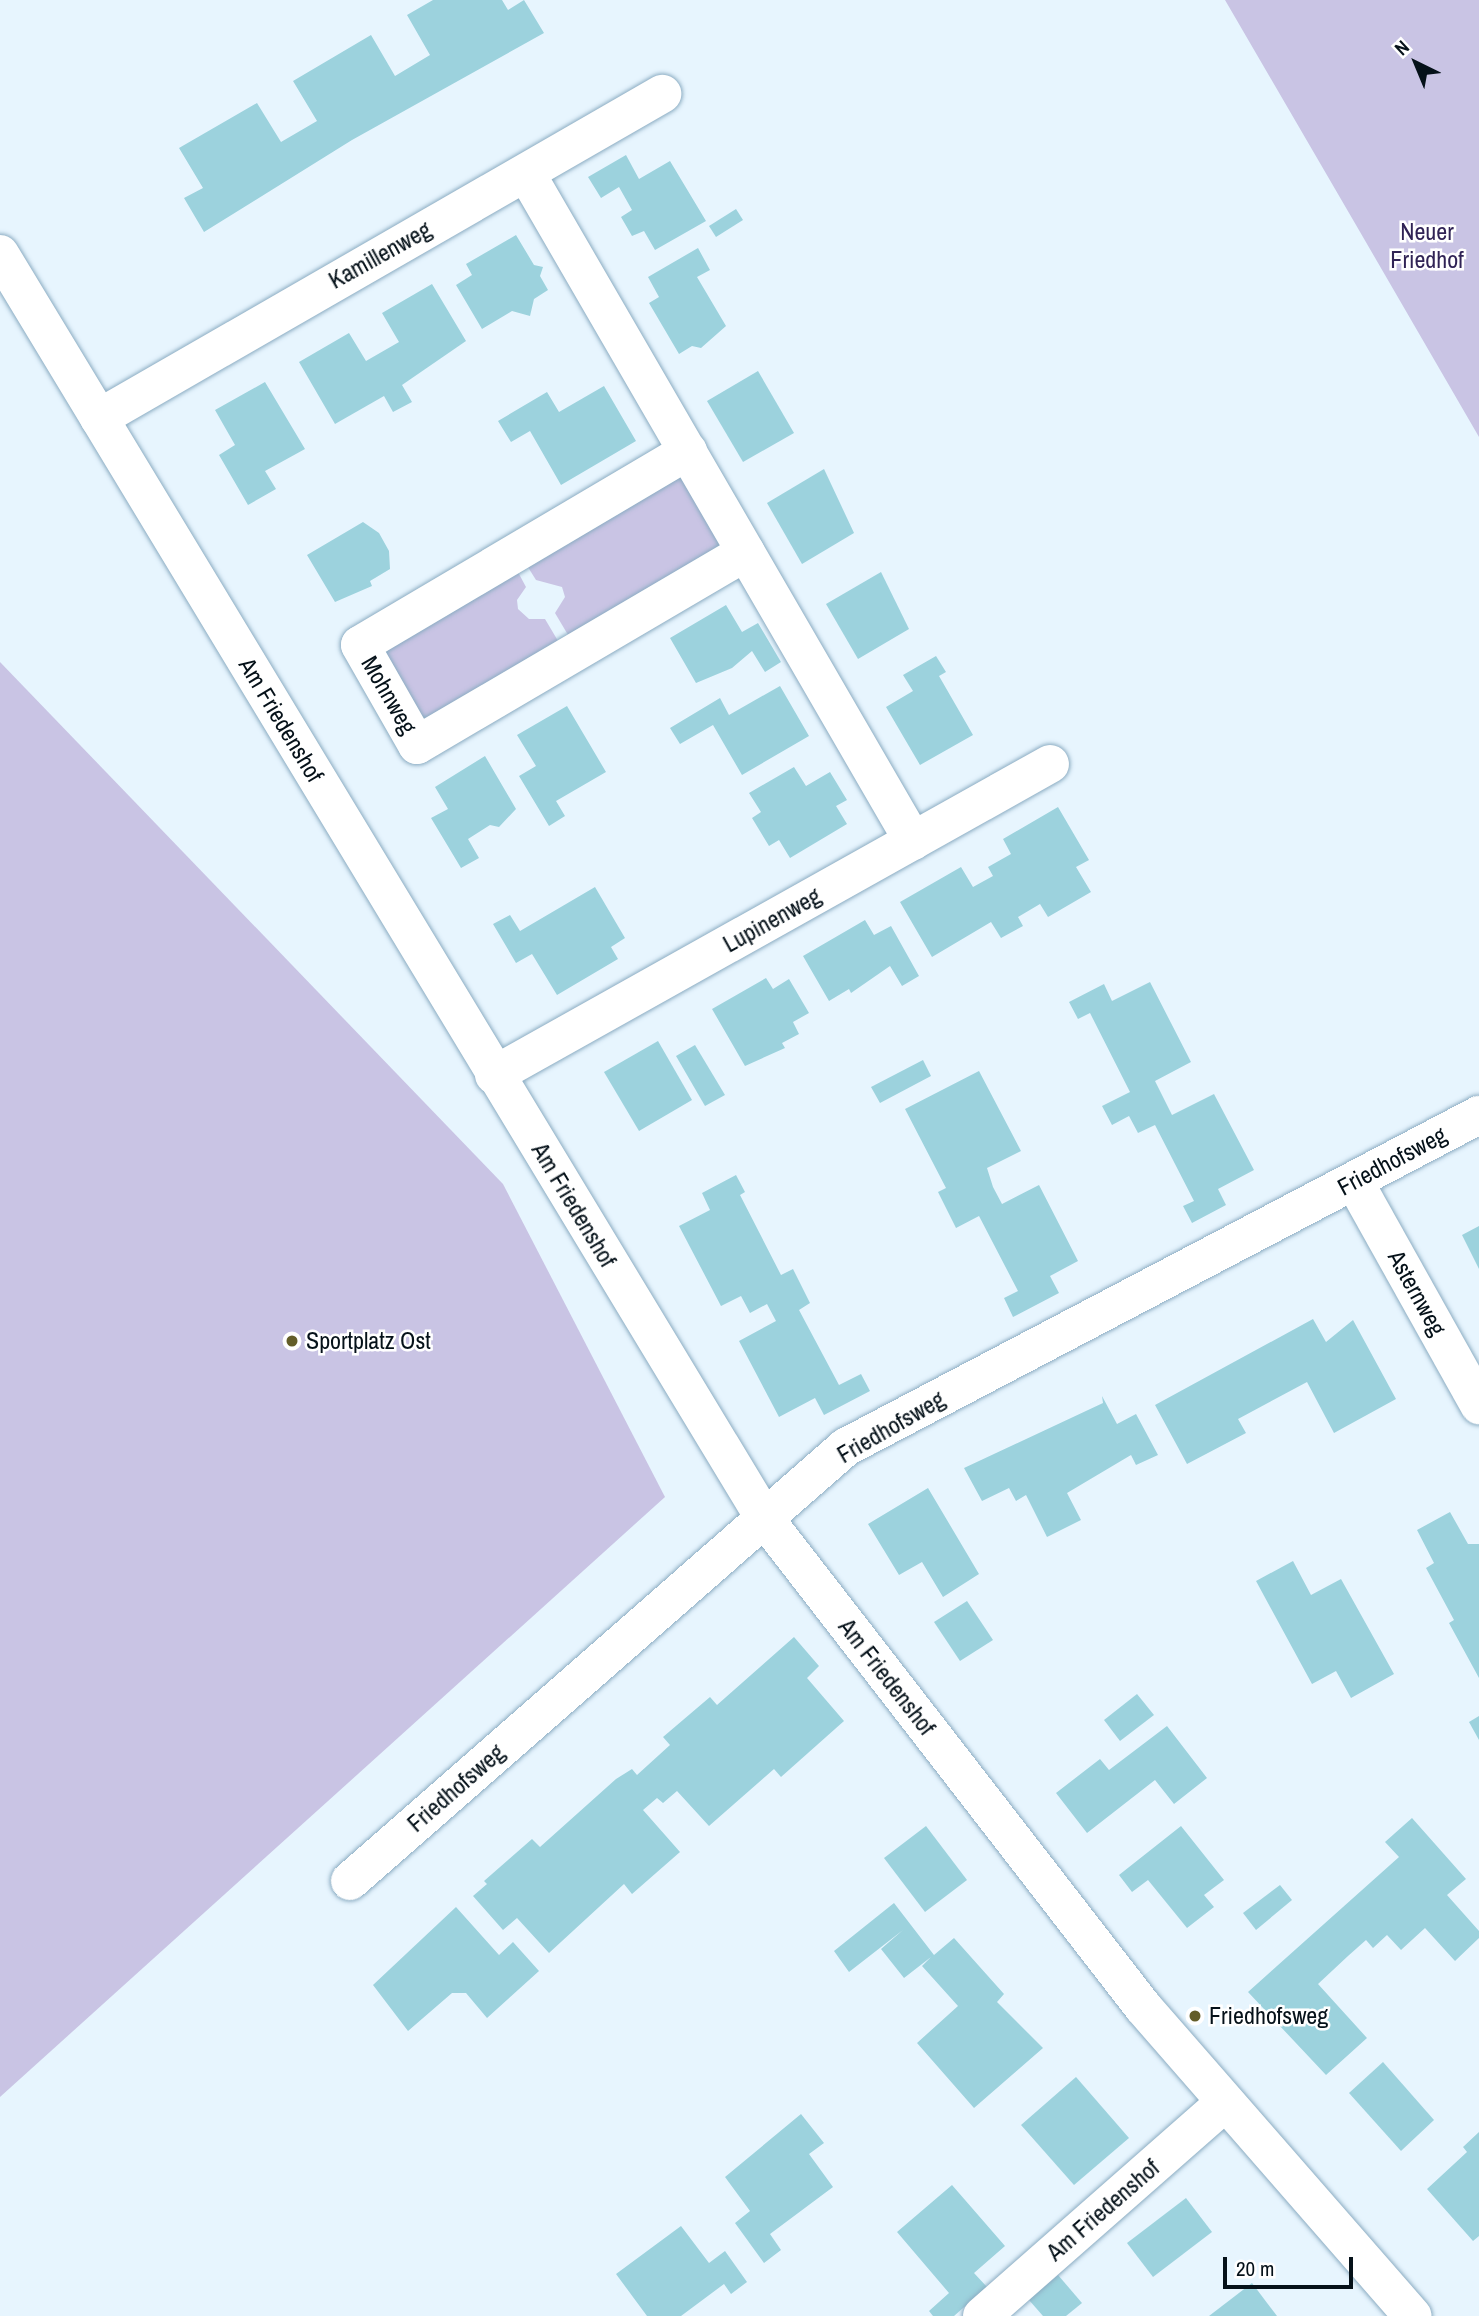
<!DOCTYPE html>
<style>
body{margin:0}
#map{position:relative;width:1479px;height:2316px;overflow:hidden;background:#e7f5fe;font-family:"Archivo Narrow",sans-serif}
div>[style]{position:absolute}
[style*='--x']{left:calc(var(--x)*1px);top:calc(var(--y)*1px);width:calc(var(--w)*1px);rotate:calc(var(--a)*1deg)}
.green>*{inset:0;background:#c9c4e4}
.building>*{inset:0;background:#9cd2dd}
.roads{filter:drop-shadow(0 0 2px #8bacc2) drop-shadow(0 0 2px #8bacc2)}
.minor>*{height:38px;margin:-19px;padding:0 19px;transform-origin:19px;border-radius:19px;background:#fff}
.dots>*{width:19px;height:19px;translate:-50% -50%;box-sizing:border-box;border:4px solid #fff;border-radius:50%}
span{translate:-50% -50%;white-space:nowrap;text-align:center;line-height:1.15;-webkit-text-stroke:5px #fff;paint-order:stroke}
.park-label{font-size:24px;color:#302355}
.street-label{font-size:24px;color:#051119}
.poi-label{font-size:24px;color:#051119}
.left{translate:0 -50%;text-align:left}
.north{position:absolute;left:1381px;top:28px;width:70px;height:70px;-webkit-text-stroke:5px #fff;paint-order:stroke;rotate:317deg;font-size:19px;font-weight:700;line-height:28px;text-align:center;color:#051119}
.north::after{content:'';display:block;margin:auto;width:24px;height:32px;background:#051119;clip-path:polygon(50% 0,100% 100%,50% 72%,0 100%)}
.scale{position:absolute;left:1223px;top:2257px;width:130px;height:32px;box-sizing:border-box;border:4px solid #051119;border-top:0;padding-left:9px;font-size:21px;line-height:24px;white-space:nowrap;color:#051119;-webkit-text-stroke:5px #fff;paint-order:stroke}
</style>
<div id="map">
<div class="green">
<i style="clip-path:polygon(1225px 0,1479px 0,1479px 437px,1356px 225px)"></i>
<i style="clip-path:polygon(685px 459px,739px 550px,574px 645px,555px 613px,565px 597px,562px 587px,536px 580px,521px 556px)"></i>
<i style="clip-path:polygon(512px 561px,526px 587px,517px 600px,518px 609px,529px 619px,545px 619px,564px 651px,418px 738px,367px 647px)"></i>
<i style="clip-path:polygon(0 662px,503px 1184px,665px 1497px,0 2097px)"></i>
</div>
<div class="building">
<i style="clip-path:polygon(433px 0,502px 0,508px 10px,524px 0,544px 33px,352px 140px,204px 232px,184px 198px,203px 188px,179px 148px,257px 103px,281px 142px,317px 121px,293px 81px,371px 35px,395px 76px,430px 55px,407px 15px)"></i>
<i style="clip-path:polygon(626px 155px,639px 179px,670px 161px,706px 221px,655px 250px,644px 231px,632px 236px,621px 217px,632px 210px,619px 187px,601px 198px,588px 177px)"></i>
<i style="clip-path:polygon(736px 209px,743px 220px,716px 237px,709px 226px)"></i>
<i style="clip-path:polygon(516px 235px,534px 265px,543px 267px,540px 276px,548px 290px,534px 299px,530px 316px,512px 311px,482px 329px,456px 285px,472px 275px,466px 264px)"></i>
<i style="clip-path:polygon(698px 248px,710px 270px,697px 277px,726px 326px,701px 348px,692px 346px,679px 354px,649px 303px,659px 297px,648px 277px)"></i>
<i style="clip-path:polygon(432px 284px,466px 341px,402px 385px,412px 402px,393px 412px,384px 396px,335px 424px,299px 362px,349px 333px,366px 361px,399px 342px,382px 313px)"></i>
<i style="clip-path:polygon(758px 371px,794px 433px,743px 462px,707px 401px)"></i>
<i style="clip-path:polygon(265px 382px,305px 449px,265px 471px,276px 489px,248px 505px,219px 455px,235px 445px,215px 410px)"></i>
<i style="clip-path:polygon(604px 386px,636px 441px,561px 485px,530px 431px,511px 442px,498px 421px,547px 392px,559px 412px)"></i>
<i style="clip-path:polygon(824px 469px,854px 533px,802px 564px,767px 503px)"></i>
<i style="clip-path:polygon(363px 522px,379px 533px,389px 551px,390px 569px,370px 581px,372px 586px,335px 602px,307px 555px)"></i>
<i style="clip-path:polygon(881px 572px,909px 629px,858px 659px,826px 604px)"></i>
<i style="clip-path:polygon(726px 605px,742px 632px,758px 623px,781px 662px,765px 672px,752px 651px,732px 668px,696px 683px,670px 638px)"></i>
<i style="clip-path:polygon(936px 656px,946px 672px,939px 676px,973px 735px,920px 765px,886px 707px,913px 691px,903px 675px)"></i>
<i style="clip-path:polygon(780px 686px,809px 736px,742px 775px,713px 725px,680px 744px,670px 728px,720px 698px,729px 715px)"></i>
<i style="clip-path:polygon(567px 706px,606px 772px,556px 801px,565px 816px,549px 826px,519px 776px,536px 766px,517px 735px)"></i>
<i style="clip-path:polygon(485px 756px,516px 809px,499px 827px,490px 825px,468px 839px,479px 858px,461px 868px,431px 818px,448px 809px,435px 787px)"></i>
<i style="clip-path:polygon(794px 767px,806px 786px,830px 772px,847px 800px,836px 806px,847px 824px,790px 858px,779px 840px,769px 846px,752px 818px,761px 812px,749px 793px)"></i>
<i style="clip-path:polygon(1058px 807px,1089px 860px,1076px 867px,1091px 892px,1048px 917px,1040px 904px,1018px 917px,1023px 926px,1001px 938px,991px 922px,932px 957px,900px 902px,961px 867px,973px 887px,993px 876px,988px 867px,1011px 854px,1003px 839px)"></i>
<i style="clip-path:polygon(595px 887px,625px 938px,611px 947px,618px 959px,557px 995px,532px 954px,516px 963px,493px 924px,510px 915px,520px 931px)"></i>
<i style="clip-path:polygon(865px 920px,874px 935px,891px 926px,919px 976px,902px 986px,890px 966px,851px 993px,849px 989px,829px 1001px,803px 956px)"></i>
<i style="clip-path:polygon(766px 978px,773px 989px,789px 979px,809px 1013px,793px 1022px,799px 1034px,782px 1043px,785px 1048px,745px 1066px,712px 1009px)"></i>
<i style="clip-path:polygon(1150px 982px,1191px 1062px,1155px 1081px,1172px 1115px,1214px 1094px,1254px 1170px,1218px 1189px,1226px 1205px,1192px 1223px,1183px 1206px,1194px 1201px,1155px 1125px,1138px 1133px,1129px 1116px,1112px 1125px,1102px 1106px,1130px 1092px,1090px 1013px,1078px 1019px,1069px 1002px,1104px 984px,1112px 1001px)"></i>
<i style="clip-path:polygon(658px 1041px,692px 1100px,639px 1131px,604px 1072px)"></i>
<i style="clip-path:polygon(695px 1045px,725px 1095px,705px 1106px,676px 1056px)"></i>
<i style="clip-path:polygon(923px 1060px,931px 1076px,880px 1103px,871px 1087px)"></i>
<i style="clip-path:polygon(979px 1071px,1021px 1151px,987px 1168px,993px 1187px,1002px 1204px,1039px 1185px,1078px 1261px,1050px 1276px,1059px 1293px,1013px 1317px,1004px 1298px,1018px 1291px,979px 1216px,956px 1228px,938px 1192px,946px 1188px,905px 1109px)"></i>
<i style="clip-path:polygon(736px 1175px,745px 1192px,740px 1195px,781px 1275px,793px 1269px,810px 1303px,799px 1310px,839px 1385px,861px 1374px,870px 1391px,824px 1415px,815px 1398px,779px 1417px,739px 1341px,776px 1321px,767px 1304px,750px 1313px,741px 1296px,721px 1306px,679px 1226px,710px 1210px,702px 1193px)"></i>
<i style="clip-path:polygon(1479px 1226px,1479px 1269px,1462px 1235px)"></i>
<i style="clip-path:polygon(1313px 1319px,1326px 1342px,1353px 1320px,1396px 1399px,1334px 1433px,1307px 1382px,1238px 1419px,1246px 1433px,1187px 1464px,1155px 1405px)"></i>
<i style="clip-path:polygon(1102px 1396px,1117px 1424px,1136px 1414px,1158px 1455px,1136px 1465px,1131px 1455px,1067px 1493px,1081px 1520px,1047px 1537px,1026px 1495px,1016px 1501px,1009px 1488px,982px 1501px,964px 1468px,1103px 1403px)"></i>
<i style="clip-path:polygon(928px 1488px,979px 1574px,943px 1597px,922px 1562px,899px 1575px,868px 1524px)"></i>
<i style="clip-path:polygon(1450px 1512px,1468px 1544px,1479px 1544px,1479px 1678px,1449px 1623px,1454px 1620px,1426px 1568px,1434px 1563px,1417px 1530px)"></i>
<i style="clip-path:polygon(1293px 1561px,1311px 1595px,1341px 1579px,1394px 1674px,1351px 1698px,1336px 1671px,1312px 1684px,1256px 1581px)"></i>
<i style="clip-path:polygon(967px 1601px,993px 1640px,960px 1661px,934px 1622px)"></i>
<i style="clip-path:polygon(794px 1637px,819px 1666px,807px 1678px,844px 1721px,781px 1777px,774px 1769px,709px 1826px,677px 1791px,663px 1803px,657px 1798px,643px 1810px,680px 1852px,632px 1894px,624px 1884px,549px 1953px,517px 1918px,503px 1930px,473px 1896px,487px 1884px,484px 1881px,532px 1839px,540px 1847px,616px 1779px,632px 1769px,637px 1775px,670px 1745px,663px 1737px,710px 1697px,717px 1705px)"></i>
<i style="clip-path:polygon(1137px 1694px,1154px 1715px,1120px 1741px,1104px 1720px)"></i>
<i style="clip-path:polygon(1479px 1716px,1479px 1740px,1469px 1722px)"></i>
<i style="clip-path:polygon(1167px 1726px,1207px 1778px,1174px 1804px,1155px 1780px,1087px 1833px,1056px 1793px,1100px 1759px,1109px 1770px)"></i>
<i style="clip-path:polygon(1412px 1818px,1466px 1879px,1447px 1895px,1479px 1931px,1479px 1938px,1455px 1961px,1425px 1928px,1401px 1950px,1387px 1935px,1373px 1948px,1366px 1940px,1348px 1956px,1318px 1984px,1367px 2038px,1326px 2075px,1248px 1992px,1399px 1857px,1385px 1842px)"></i>
<i style="clip-path:polygon(926px 1826px,967px 1880px,925px 1912px,884px 1858px)"></i>
<i style="clip-path:polygon(1181px 1826px,1224px 1880px,1204px 1895px,1214px 1907px,1187px 1928px,1148px 1880px,1132px 1892px,1119px 1875px)"></i>
<i style="clip-path:polygon(1280px 1885px,1292px 1900px,1256px 1930px,1243px 1913px)"></i>
<i style="clip-path:polygon(894px 1903px,934px 1955px,954px 1938px,1004px 1994px,997px 2002px,1043px 2048px,974px 2108px,917px 2043px,958px 2006px,922px 1966px,931px 1957px,904px 1978px,881px 1949px,903px 1930px,849px 1972px,834px 1951px)"></i>
<i style="clip-path:polygon(456px 1907px,499px 1955px,513px 1942px,539px 1971px,487px 2018px,466px 1993px,452px 1993px,408px 2031px,373px 1985px)"></i>
<i style="clip-path:polygon(1383px 2062px,1434px 2120px,1401px 2151px,1349px 2093px)"></i>
<i style="clip-path:polygon(1076px 2077px,1129px 2138px,1074px 2185px,1021px 2125px)"></i>
<i style="clip-path:polygon(801px 2114px,824px 2143px,809px 2154px,833px 2187px,770px 2234px,781px 2250px,764px 2263px,735px 2223px,750px 2211px,725px 2177px)"></i>
<i style="clip-path:polygon(1479px 2132px,1479px 2236px,1473px 2241px,1427px 2189px,1467px 2152px,1463px 2147px)"></i>
<i style="clip-path:polygon(952px 2185px,1005px 2246px,974px 2273px,987px 2287px,954px 2316px,933px 2316px,929px 2311px,949px 2293px,897px 2232px)"></i>
<i style="clip-path:polygon(1186px 2198px,1212px 2232px,1153px 2277px,1127px 2243px)"></i>
<i style="clip-path:polygon(681px 2226px,709px 2263px,725px 2251px,747px 2282px,731px 2294px,724px 2284px,681px 2316px,647px 2316px,616px 2274px)"></i>
<i style="clip-path:polygon(1058px 2275px,1082px 2303px,1066px 2316px,1043px 2316px,1029px 2300px)"></i>
<i style="clip-path:polygon(1252px 2283px,1277px 2316px,1209px 2316px)"></i>
</div>
<div class="roads">
<div class="minor">
<i style="--x:526;--y:173;--w:772;--a:59.91"></i>
<i style="--x:0;--y:254;--w:1478;--a:58.84"></i>
<i style="--x:765;--y:1519;--w:617;--a:52.24"></i>
<i style="--x:1143;--y:2007;--w:410;--a:48.9"></i>
<i style="--x:99;--y:418;--w:650;--a:-29.92"></i>
<i style="--x:688;--y:451;--w:381;--a:149.4"></i>
<i style="--x:360;--y:645;--w:115;--a:60.3"></i>
<i style="--x:417;--y:745;--w:381;--a:-30.4"></i>
<i style="--x:494;--y:1075;--w:637;--a:-29.22"></i>
<i style="--x:1354;--y:1181;--w:257;--a:60.8"></i>
<i style="--x:350;--y:1881;--w:659;--a:-41.19"></i>
<i style="--x:846;--y:1447;--w:715;--a:-27.68"></i>
<i style="--x:982;--y:2316;--w:321;--a:-41.3"></i>
</div>
</div>
<div class="dots">
<i style="left:292px;top:1341px;background:#635d29"></i>
<i style="left:1195px;top:2016px;background:#635d29"></i>
</div>
<div class="park-label">
<span style="left:1427px;top:246px">Neuer<br>Friedhof</span>
</div>
<div class="street-label">
<span style="left:380px;top:255px;rotate:-29deg">Kamillenweg</span>
<span style="left:389px;top:695px;rotate:60deg">Mohnweg</span>
<span style="left:281px;top:720px;rotate:59deg">Am Friedenshof</span>
<span style="left:772px;top:920px;rotate:-29deg">Lupinenweg</span>
<span style="left:1392px;top:1161px;rotate:-28deg">Friedhofsweg</span>
<span style="left:574px;top:1205px;rotate:59deg">Am Friedenshof</span>
<span style="left:1417px;top:1293px;rotate:61deg">Asternweg</span>
<span style="left:891px;top:1427px;rotate:-30deg">Friedhofsweg</span>
<span style="left:887px;top:1677px;rotate:52deg">Am Friedenshof</span>
<span style="left:456px;top:1788px;rotate:-41deg">Friedhofsweg</span>
<span style="left:1103px;top:2210px;rotate:-41deg">Am Friedenshof</span>
</div>
<div class="poi-label">
<span class="left" style="left:306px;top:1341px">Sportplatz Ost</span>
<span class="left" style="left:1209px;top:2016px">Friedhofsweg</span>
</div>
<div class="north">N</div>
<div class="scale">20 m</div>
</div>
